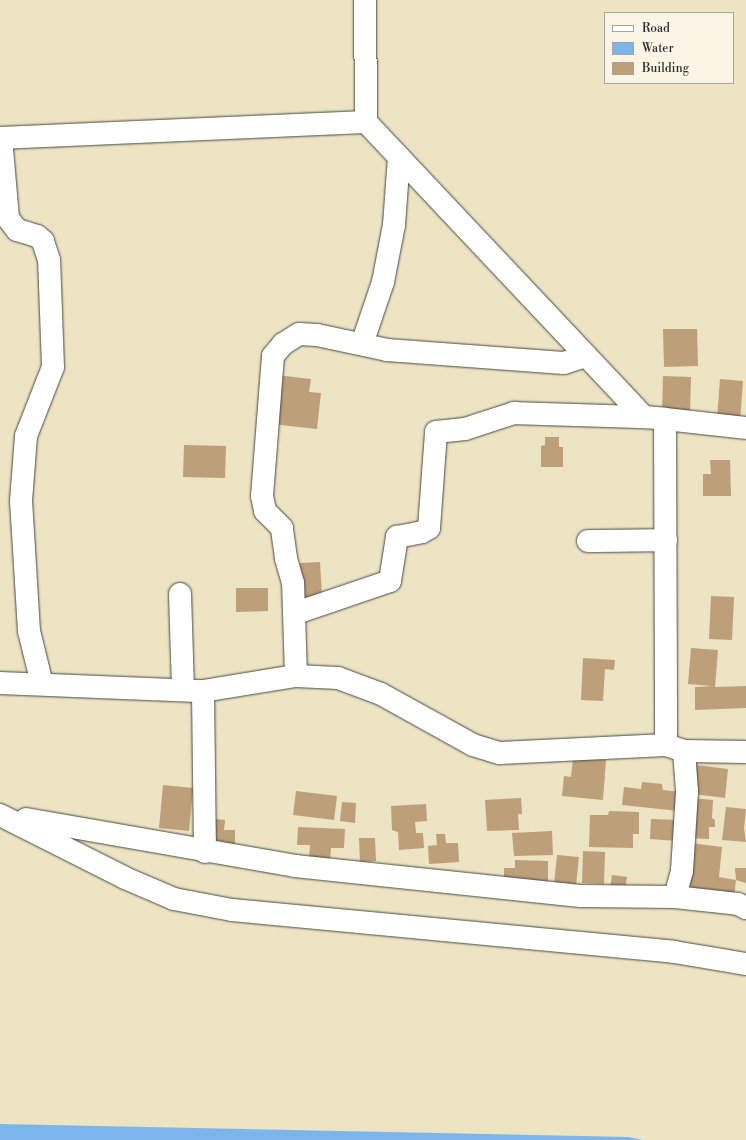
<!DOCTYPE html>
<style>
body{margin:0}
#map{position:relative;width:746px;height:1140px;overflow:hidden;background:#ece4c3;font-family:"Libre Bodoni",serif}
div>[style]{position:absolute}
[style*='--x']{left:calc(var(--x)*1px);top:calc(var(--y)*1px);width:calc(var(--w)*1px);rotate:calc(var(--a)*1deg)}
.water>*{inset:0;background:#7cb5ec}
.building>*{inset:0;background:#bd9f7a}
.roads{filter:drop-shadow(0 0 1px #484742) drop-shadow(0 0 1px #484742)}
.minor>*{height:22px;margin:-11px;padding:0 11px;transform-origin:11px;border-radius:11px;background:#fff}
span{translate:-50% -50%;white-space:nowrap;text-align:center;line-height:1.15;-webkit-text-stroke:3.5px #fcf5e5;paint-order:stroke}
.legend{position:absolute;left:604px;top:12px;width:130px;height:72px;box-sizing:border-box;background:#fcf5e5;border:1px solid #a8a49b;margin:0;padding:5px 7px;list-style:none;font-size:12px;color:#2b2b2b}
.legend li{display:flex;align-items:center;gap:8px;height:20px}
.legend b{width:20px;border:1px solid #a8a49b}
</style>
<div id="map">
<div class="water">
<i style="clip-path:polygon(0 1124px,628px 1137px,643px 1140px,0 1140px)"></i>
</div>
<div class="building">
<i style="clip-path:polygon(663px 329px,697px 329px,698px 366px,664px 367px)"></i>
<i style="clip-path:polygon(276px 375px,311px 379px,309px 392px,321px 393px,317px 429px,271px 424px)"></i>
<i style="clip-path:polygon(663px 376px,691px 377px,690px 414px,662px 414px)"></i>
<i style="clip-path:polygon(720px 379px,743px 381px,740px 421px,717px 419px)"></i>
<i style="clip-path:polygon(545px 437px,559px 437px,559px 447px,563px 447px,563px 467px,541px 467px,541px 446px,545px 445px)"></i>
<i style="clip-path:polygon(184px 445px,226px 446px,225px 478px,183px 477px)"></i>
<i style="clip-path:polygon(710px 460px,730px 460px,731px 496px,703px 496px,703px 474px,711px 474px)"></i>
<i style="clip-path:polygon(320px 562px,322px 596px,302px 597px,300px 563px)"></i>
<i style="clip-path:polygon(236px 588px,268px 588px,268px 611px,236px 612px)"></i>
<i style="clip-path:polygon(711px 596px,734px 597px,732px 640px,709px 639px)"></i>
<i style="clip-path:polygon(691px 648px,718px 650px,715px 687px,746px 686px,746px 708px,695px 710px,695px 687px,712px 686px,688px 684px)"></i>
<i style="clip-path:polygon(583px 658px,615px 660px,614px 670px,605px 669px,603px 701px,581px 700px)"></i>
<i style="clip-path:polygon(573px 758px,606px 760px,603px 800px,562px 796px,564px 776px,571px 777px)"></i>
<i style="clip-path:polygon(696px 765px,728px 769px,725px 798px,693px 794px)"></i>
<i style="clip-path:polygon(642px 782px,662px 784px,663px 790px,681px 792px,679px 811px,622px 805px,624px 787px,641px 789px)"></i>
<i style="clip-path:polygon(163px 785px,193px 788px,189px 831px,159px 828px)"></i>
<i style="clip-path:polygon(296px 791px,337px 796px,334px 820px,293px 815px)"></i>
<i style="clip-path:polygon(521px 798px,522px 814px,518px 814px,519px 830px,487px 831px,485px 800px)"></i>
<i style="clip-path:polygon(691px 798px,713px 800px,712px 818px,715px 820px,715px 827px,709px 827px,709px 839px,688px 838px)"></i>
<i style="clip-path:polygon(342px 802px,356px 803px,355px 823px,340px 821px)"></i>
<i style="clip-path:polygon(426px 804px,427px 821px,415px 822px,416px 833px,423px 833px,424px 848px,399px 850px,398px 832px,392px 830px,391px 806px)"></i>
<i style="clip-path:polygon(726px 807px,746px 809px,744px 828px,746px 842px,722px 840px)"></i>
<i style="clip-path:polygon(609px 811px,639px 812px,639px 834px,633px 834px,633px 848px,589px 847px,590px 815px,608px 815px)"></i>
<i style="clip-path:polygon(215px 819px,225px 820px,224px 830px,235px 830px,235px 847px,215px 844px)"></i>
<i style="clip-path:polygon(651px 819px,679px 820px,677px 841px,650px 839px)"></i>
<i style="clip-path:polygon(298px 827px,345px 829px,344px 848px,331px 848px,330px 860px,309px 859px,310px 845px,297px 845px)"></i>
<i style="clip-path:polygon(552px 831px,553px 855px,514px 856px,512px 833px)"></i>
<i style="clip-path:polygon(436px 834px,445px 834px,446px 843px,458px 843px,459px 862px,429px 864px,428px 846px,437px 845px)"></i>
<i style="clip-path:polygon(359px 838px,375px 838px,376px 861px,360px 862px)"></i>
<i style="clip-path:polygon(691px 843px,722px 847px,719px 877px,736px 880px,734px 898px,685px 892px)"></i>
<i style="clip-path:polygon(583px 851px,605px 852px,604px 884px,582px 883px)"></i>
<i style="clip-path:polygon(557px 855px,579px 857px,576px 886px,554px 884px)"></i>
<i style="clip-path:polygon(515px 860px,548px 861px,548px 883px,504px 882px,504px 868px,515px 868px)"></i>
<i style="clip-path:polygon(735px 868px,746px 868px,746px 883px,736px 880px)"></i>
<i style="clip-path:polygon(612px 875px,627px 877px,625px 891px,610px 889px)"></i>
</div>
<div class="roads">
<div class="minor">
<i style="--x:365;--y:0;--w:122;--a:89.5"></i>
<i style="--x:366;--y:122;--w:405;--a:46.7"></i>
<i style="--x:644;--y:417;--w:21;--a:5"></i>
<i style="--x:665;--y:419;--w:326;--a:89.8"></i>
<i style="--x:362;--y:344;--w:65;--a:-71.3"></i>
<i style="--x:383;--y:282;--w:58;--a:-79.1"></i>
<i style="--x:394;--y:225;--w:68;--a:-85.8"></i>
<i style="--x:665;--y:419;--w:81;--a:6.3"></i>
<i style="--x:588;--y:541;--w:78;--a:-0.7"></i>
<i style="--x:180;--y:594;--w:96;--a:88.2"></i>
<i style="--x:296;--y:613;--w:99;--a:-18.8"></i>
<i style="--x:390;--y:581;--w:45;--a:-81"></i>
<i style="--x:397;--y:537;--w:25;--a:-11"></i>
<i style="--x:422;--y:532;--w:8;--a:-30"></i>
<i style="--x:429;--y:528;--w:96;--a:-85.8"></i>
<i style="--x:436;--y:432;--w:29;--a:-6"></i>
<i style="--x:465;--y:429;--w:52;--a:-18.1"></i>
<i style="--x:514;--y:413;--w:130;--a:1.8"></i>
<i style="--x:296;--y:676;--w:93;--a:-91.8"></i>
<i style="--x:293;--y:583;--w:26;--a:-106"></i>
<i style="--x:286;--y:558;--w:30;--a:-98"></i>
<i style="--x:282;--y:528;--w:24;--a:-135"></i>
<i style="--x:265;--y:511;--w:15;--a:-101"></i>
<i style="--x:262;--y:496;--w:140;--a:-85.5"></i>
<i style="--x:273;--y:356;--w:16;--a:-50"></i>
<i style="--x:283;--y:344;--w:19;--a:-32"></i>
<i style="--x:299;--y:334;--w:18;--a:3"></i>
<i style="--x:317;--y:335;--w:72;--a:12.1"></i>
<i style="--x:387;--y:350;--w:177;--a:4.2"></i>
<i style="--x:564;--y:363;--w:23;--a:-18"></i>
<i style="--x:0;--y:683;--w:203;--a:2.3"></i>
<i style="--x:203;--y:691;--w:94;--a:-9.2"></i>
<i style="--x:296;--y:676;--w:42;--a:2.7"></i>
<i style="--x:338;--y:678;--w:46;--a:20.4"></i>
<i style="--x:381;--y:694;--w:105;--a:29"></i>
<i style="--x:473;--y:745;--w:28;--a:17"></i>
<i style="--x:500;--y:753;--w:166;--a:-2.8"></i>
<i style="--x:666;--y:745;--w:19;--a:18"></i>
<i style="--x:684;--y:751;--w:62;--a:0.9"></i>
<i style="--x:42;--y:684;--w:55;--a:-103.8"></i>
<i style="--x:29;--y:631;--w:130;--a:-93.5"></i>
<i style="--x:21;--y:501;--w:65;--a:-85.6"></i>
<i style="--x:26;--y:436;--w:74;--a:-68.6"></i>
<i style="--x:53;--y:367;--w:107;--a:-92.1"></i>
<i style="--x:49;--y:260;--w:20;--a:-108"></i>
<i style="--x:43;--y:241;--w:8;--a:-140"></i>
<i style="--x:37;--y:236;--w:21;--a:-163"></i>
<i style="--x:17;--y:230;--w:15;--a:-127"></i>
<i style="--x:8;--y:218;--w:80;--a:-95"></i>
<i style="--x:1;--y:138;--w:365;--a:-2.5"></i>
<i style="--x:203;--y:691;--w:161;--a:89.3"></i>
<i style="--x:0;--y:815;--w:140;--a:26.7"></i>
<i style="--x:125;--y:878;--w:53;--a:23.2"></i>
<i style="--x:174;--y:899;--w:59;--a:10.7"></i>
<i style="--x:232;--y:910;--w:444;--a:5.4"></i>
<i style="--x:674;--y:952;--w:73;--a:9.5"></i>
<i style="--x:26;--y:819;--w:273;--a:9.9"></i>
<i style="--x:295;--y:866;--w:289;--a:6"></i>
<i style="--x:582;--y:896;--w:93;--a:0.6"></i>
<i style="--x:675;--y:897;--w:63;--a:6.3"></i>
<i style="--x:738;--y:904;--w:9;--a:27"></i>
<i style="--x:675;--y:897;--w:27;--a:-75"></i>
<i style="--x:682;--y:871;--w:80;--a:-86.4"></i>
<i style="--x:687;--y:791;--w:40;--a:-94.3"></i>
</div>
</div>
<ul class="legend">
<li><b style="height:5px;background:#fff"></b>Road</li>
<li><b style="height:11px;background:#7cb5ec"></b>Water</li>
<li><b style="height:11px;background:#bd9f7a"></b>Building</li>
</ul>
</div>
